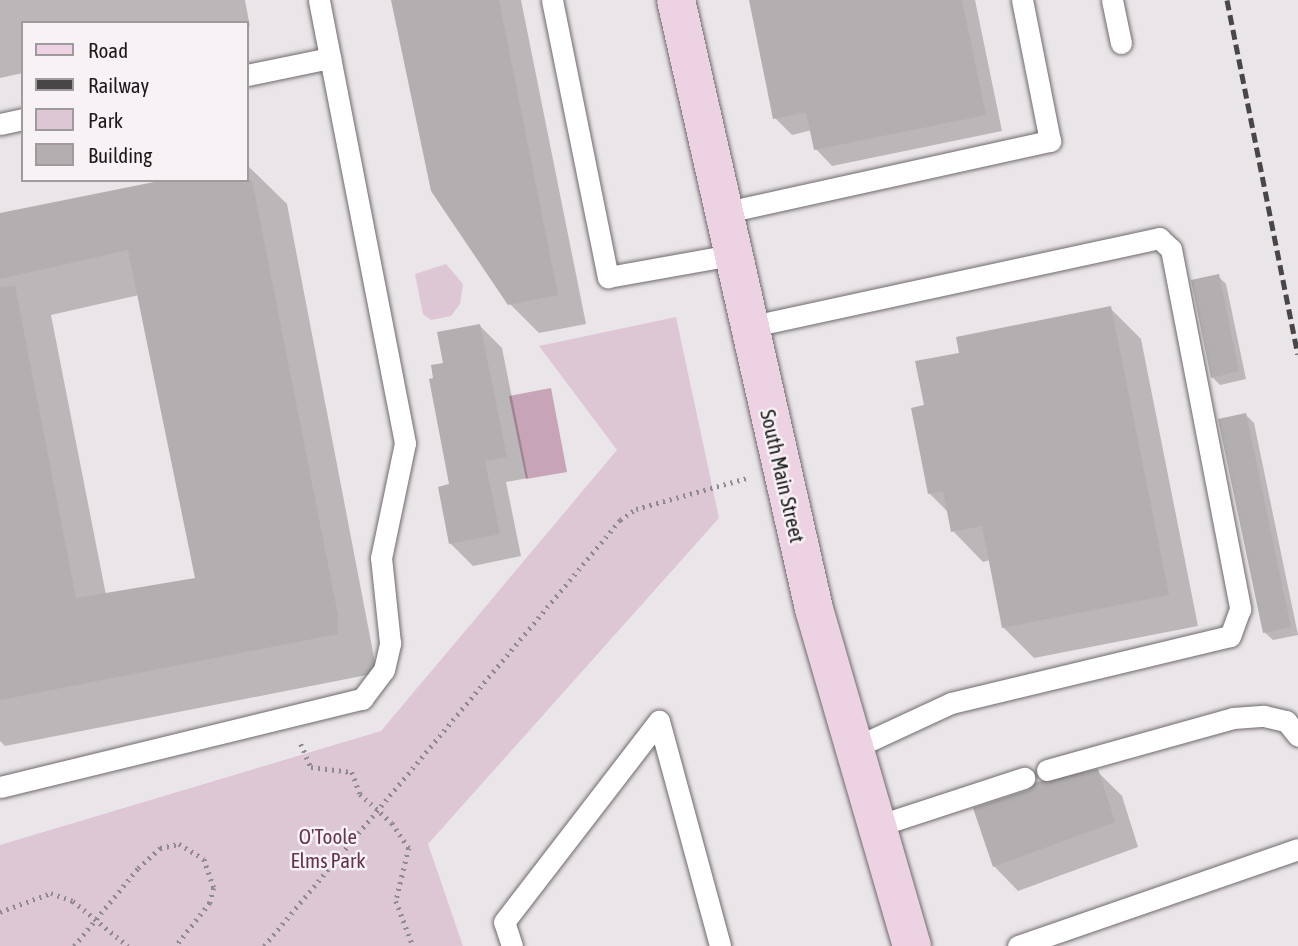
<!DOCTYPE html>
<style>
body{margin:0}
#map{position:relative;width:1298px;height:946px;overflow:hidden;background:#eae5e8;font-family:"Asap Condensed",sans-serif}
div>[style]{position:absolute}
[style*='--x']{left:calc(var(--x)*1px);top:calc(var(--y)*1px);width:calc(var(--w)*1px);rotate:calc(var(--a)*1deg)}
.green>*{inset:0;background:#dec7d4}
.water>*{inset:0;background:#c8a4b8}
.shadow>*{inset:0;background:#0003}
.building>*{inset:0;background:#b3aeb0}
.path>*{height:4.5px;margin-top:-2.25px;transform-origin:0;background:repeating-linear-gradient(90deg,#8f8b8d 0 2px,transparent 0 7px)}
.roads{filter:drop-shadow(0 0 2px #6f6b6d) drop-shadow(0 0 2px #6f6b6d)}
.service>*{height:21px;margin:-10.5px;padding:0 10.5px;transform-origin:10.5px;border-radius:10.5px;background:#fff}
.secondary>*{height:38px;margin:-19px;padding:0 19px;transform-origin:19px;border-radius:19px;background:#ecd2e2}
.rail>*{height:5px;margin-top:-2.5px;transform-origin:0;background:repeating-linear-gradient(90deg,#484647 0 10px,transparent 0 15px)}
span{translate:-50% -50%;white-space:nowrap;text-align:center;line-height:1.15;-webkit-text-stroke:5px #f7f2f5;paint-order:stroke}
.street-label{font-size:21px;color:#1b191a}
.park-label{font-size:21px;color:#633351}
.legend{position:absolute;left:21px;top:21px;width:228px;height:161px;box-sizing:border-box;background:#f7f2f5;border:2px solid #9f9b9d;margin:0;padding:9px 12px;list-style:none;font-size:21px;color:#1b191a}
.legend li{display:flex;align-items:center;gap:14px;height:35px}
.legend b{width:35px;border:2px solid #9f9b9d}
</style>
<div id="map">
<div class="green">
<i style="clip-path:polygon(446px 264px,463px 284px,460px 304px,451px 316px,431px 320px,423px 314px,415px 274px)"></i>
<i style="clip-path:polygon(676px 317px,719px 518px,428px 844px,463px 946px,0 946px,0 845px,381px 731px,617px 450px,539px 346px)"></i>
</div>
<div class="water">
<i style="clip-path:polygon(551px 388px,567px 472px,526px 479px,509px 396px)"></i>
</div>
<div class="shadow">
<i style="clip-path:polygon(0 0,245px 0,250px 27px,247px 23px,23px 23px,23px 73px,0 78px)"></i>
<i style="clip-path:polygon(393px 0,521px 0,586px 324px,539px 333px,510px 304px)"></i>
<i style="clip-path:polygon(751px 0,975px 0,1002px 131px,832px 166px,816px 149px,812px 130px,792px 135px,775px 118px)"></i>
<i style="clip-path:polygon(evenodd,247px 165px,287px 204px,377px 673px,5px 746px,0 741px,0 215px,247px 180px,247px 165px,139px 295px,197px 579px,106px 595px,51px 315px,139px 295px)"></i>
<i style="clip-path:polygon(1218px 276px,1226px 284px,1246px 379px,1220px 385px,1212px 377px)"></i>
<i style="clip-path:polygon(1110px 308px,1141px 339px,1198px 626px,1034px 658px,1004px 628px,990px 560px,983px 562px,953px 531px,949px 513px,929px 493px,926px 407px,961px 354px)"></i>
<i style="clip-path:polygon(480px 326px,502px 348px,528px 478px,506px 482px,521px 556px,473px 566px,451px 544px,451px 486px,435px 380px)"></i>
<i style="clip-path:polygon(1246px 415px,1254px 423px,1298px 635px,1273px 640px,1264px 632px)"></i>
<i style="clip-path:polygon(1097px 771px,1122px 796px,1138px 847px,1018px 891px,994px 866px)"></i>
</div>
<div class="building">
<i style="clip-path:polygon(391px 0,499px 0,558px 295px,508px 305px,431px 191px)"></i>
<i style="clip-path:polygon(749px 0,962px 0,986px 115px,814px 150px,806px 112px,773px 119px)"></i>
<i style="clip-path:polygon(164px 180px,252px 180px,338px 615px,338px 634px,0 700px,0 287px,15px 286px,76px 598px,195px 578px,128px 250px,0 279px,0 213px)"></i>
<i style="clip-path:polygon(1219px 274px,1239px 371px,1211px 378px,1191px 280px)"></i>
<i style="clip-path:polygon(1111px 306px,1169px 595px,1002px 628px,982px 526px,951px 532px,943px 491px,928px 494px,911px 408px,924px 405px,915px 361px,959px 353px,956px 337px)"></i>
<i style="clip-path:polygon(480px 324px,507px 457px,485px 461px,500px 534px,449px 544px,438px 487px,449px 484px,429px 379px,433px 378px,431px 365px,443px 363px,437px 332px)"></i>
<i style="clip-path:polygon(1246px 413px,1291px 627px,1263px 633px,1218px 419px)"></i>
<i style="clip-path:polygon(1098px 769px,1115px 822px,993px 867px,973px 808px,1028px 790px,1036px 782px)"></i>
</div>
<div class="path">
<i style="--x:301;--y:744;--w:25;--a:67"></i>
<i style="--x:311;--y:767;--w:41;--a:7"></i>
<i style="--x:352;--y:772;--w:23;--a:70"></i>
<i style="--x:360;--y:794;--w:43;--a:42.2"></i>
<i style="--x:392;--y:823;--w:30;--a:56"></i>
<i style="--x:409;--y:848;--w:55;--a:103.8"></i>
<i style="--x:396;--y:901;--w:48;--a:69.3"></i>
<i style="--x:0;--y:912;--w:54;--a:-20.4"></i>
<i style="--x:51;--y:893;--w:23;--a:20"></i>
<i style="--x:73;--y:901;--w:71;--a:39.3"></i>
<i style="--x:74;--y:946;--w:101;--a:-50.6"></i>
<i style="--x:138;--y:868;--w:30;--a:-42"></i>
<i style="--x:160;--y:848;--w:19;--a:-12"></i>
<i style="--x:179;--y:844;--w:29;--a:31"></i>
<i style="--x:204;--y:859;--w:31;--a:71"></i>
<i style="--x:214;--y:888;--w:16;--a:105"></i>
<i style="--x:210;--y:903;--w:55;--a:128.3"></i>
<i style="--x:264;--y:946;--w:555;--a:-50.12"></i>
<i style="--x:620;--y:520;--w:19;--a:-35"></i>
<i style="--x:636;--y:509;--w:115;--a:-15.6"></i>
</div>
<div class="roads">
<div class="service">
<i style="--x:552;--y:0;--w:283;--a:78.6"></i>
<i style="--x:608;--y:277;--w:126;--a:-10.1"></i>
<i style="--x:1112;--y:0;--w:44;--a:78.2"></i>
<i style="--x:247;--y:75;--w:85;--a:-11.6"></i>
<i style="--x:0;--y:124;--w:24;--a:-12"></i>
<i style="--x:722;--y:213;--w:336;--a:-12.4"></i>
<i style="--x:1050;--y:141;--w:144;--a:-101.2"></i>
<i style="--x:748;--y:327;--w:421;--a:-12.2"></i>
<i style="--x:1159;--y:238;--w:16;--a:43"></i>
<i style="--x:1171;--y:249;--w:367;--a:79.1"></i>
<i style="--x:1240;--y:609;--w:29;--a:110"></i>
<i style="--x:1230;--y:636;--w:287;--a:166.5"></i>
<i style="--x:951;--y:703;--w:107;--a:155.1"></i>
<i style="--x:1047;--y:770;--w:193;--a:-15.6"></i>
<i style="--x:1233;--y:718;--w:31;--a:-4"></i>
<i style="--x:1264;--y:716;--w:23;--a:13"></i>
<i style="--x:1286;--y:721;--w:19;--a:51"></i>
<i style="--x:0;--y:787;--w:373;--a:-13.7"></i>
<i style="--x:362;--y:699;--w:36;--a:-53"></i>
<i style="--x:384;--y:670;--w:28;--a:-77"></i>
<i style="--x:390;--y:643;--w:85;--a:-96"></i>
<i style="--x:381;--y:558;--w:117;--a:-78.2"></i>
<i style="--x:405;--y:443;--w:451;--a:-101"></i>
<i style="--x:877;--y:826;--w:155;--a:-18.1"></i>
<i style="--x:512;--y:946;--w:25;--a:-108"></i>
<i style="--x:504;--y:922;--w:254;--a:-52.4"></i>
<i style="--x:659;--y:721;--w:233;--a:74.8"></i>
<i style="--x:1018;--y:946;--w:296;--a:-19.1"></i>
</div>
<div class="secondary">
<i style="--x:676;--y:0;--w:624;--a:77.23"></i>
<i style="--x:814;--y:609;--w:351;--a:73.8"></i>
</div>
</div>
<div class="rail">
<i style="--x:1227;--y:0;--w:361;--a:78.7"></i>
</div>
<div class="street-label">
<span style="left:783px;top:476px;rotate:77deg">South Main Street</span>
</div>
<div class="park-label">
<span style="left:328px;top:848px">O'Toole<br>Elms Park</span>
</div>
<ul class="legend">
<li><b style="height:9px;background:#ecd2e2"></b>Road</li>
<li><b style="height:9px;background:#484647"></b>Railway</li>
<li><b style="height:19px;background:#dec7d4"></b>Park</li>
<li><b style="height:19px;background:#b3aeb0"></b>Building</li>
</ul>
</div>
